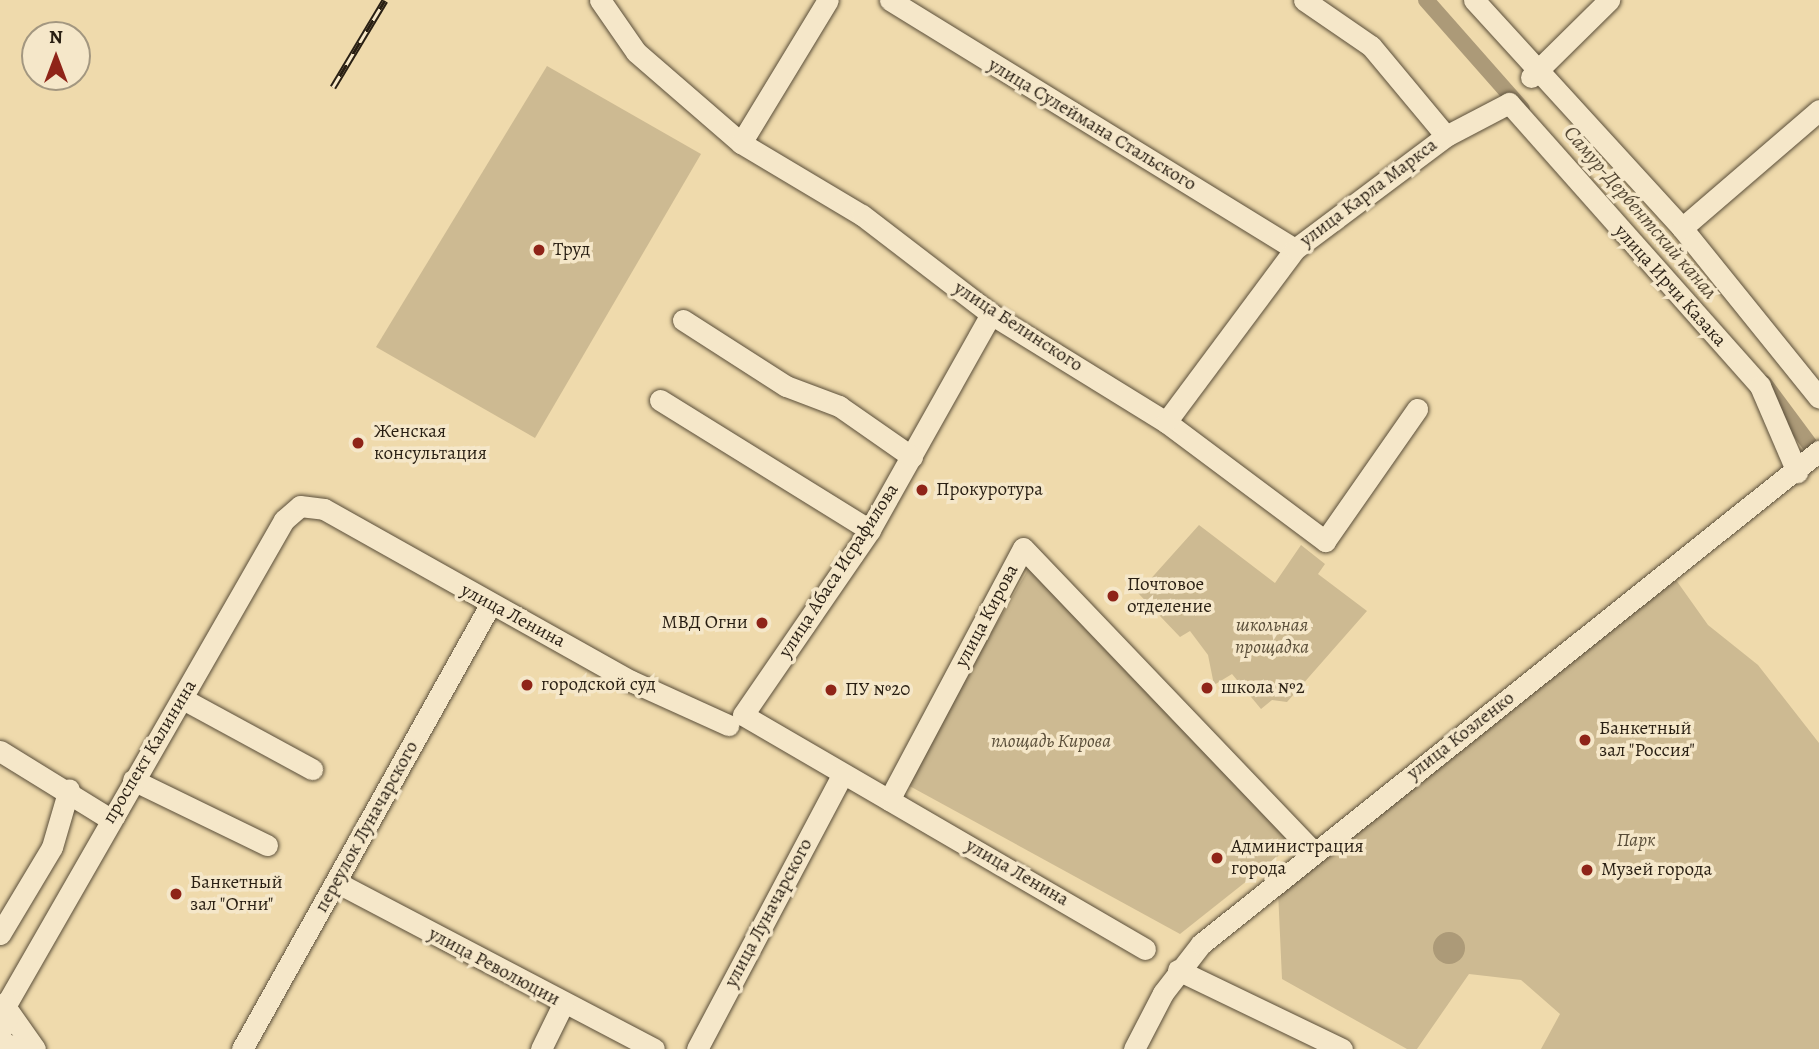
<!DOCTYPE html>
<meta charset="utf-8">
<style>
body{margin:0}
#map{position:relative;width:1819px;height:1049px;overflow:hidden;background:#efdaac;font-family:Alegreya,serif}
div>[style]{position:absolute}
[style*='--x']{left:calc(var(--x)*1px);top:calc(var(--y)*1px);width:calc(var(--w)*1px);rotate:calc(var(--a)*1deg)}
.green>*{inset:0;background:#cdba92}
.water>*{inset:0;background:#ac9a78}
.round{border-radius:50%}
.canal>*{height:16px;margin:-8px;padding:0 8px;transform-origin:8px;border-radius:8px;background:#ac9a78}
.roads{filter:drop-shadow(0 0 2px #5a4e39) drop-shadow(0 0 2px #5a4e39)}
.minor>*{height:21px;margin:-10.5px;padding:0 10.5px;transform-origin:10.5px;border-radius:10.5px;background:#f5e7c9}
.rail>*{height:7px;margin-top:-3.5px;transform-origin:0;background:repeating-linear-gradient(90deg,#f5e7c9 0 13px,#291f13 0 26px);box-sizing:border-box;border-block:2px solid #291f13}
.dots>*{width:19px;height:19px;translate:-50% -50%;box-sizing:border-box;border:4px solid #f5e7c9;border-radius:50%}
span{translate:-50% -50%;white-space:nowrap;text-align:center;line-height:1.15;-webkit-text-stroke:7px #f5e7c9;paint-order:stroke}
.street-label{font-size:19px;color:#291f13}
.poi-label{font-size:19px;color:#291f13}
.left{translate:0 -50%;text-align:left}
.right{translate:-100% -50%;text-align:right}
.park-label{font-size:19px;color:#5a4e39;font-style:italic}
.water-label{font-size:21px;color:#574a36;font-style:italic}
.north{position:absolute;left:21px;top:21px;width:70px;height:70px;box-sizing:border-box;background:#f5e7c9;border:2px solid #a39780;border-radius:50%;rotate:0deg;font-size:19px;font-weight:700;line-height:28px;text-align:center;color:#291f13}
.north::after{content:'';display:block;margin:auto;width:24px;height:32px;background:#8f2418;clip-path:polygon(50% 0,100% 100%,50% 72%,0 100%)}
</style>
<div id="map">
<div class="green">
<i style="clip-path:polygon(547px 66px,701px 154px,535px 438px,376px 347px)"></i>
<i style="clip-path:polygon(1199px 525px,1275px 583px,1301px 545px,1325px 564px,1318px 574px,1367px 611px,1287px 702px,1272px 700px,1261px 709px,1232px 674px,1214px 685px,1208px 655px,1190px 631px,1180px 637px,1138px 593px)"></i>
<i style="clip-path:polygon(1029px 568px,1296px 842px,1180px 934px,904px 783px)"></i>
<i style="clip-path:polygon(1676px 580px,1708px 625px,1758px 665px,1819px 743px,1819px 1049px,1541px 1049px,1560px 1014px,1521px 980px,1469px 974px,1417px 1049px,1407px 1049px,1282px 979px,1278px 891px)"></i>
</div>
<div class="water">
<i class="round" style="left:1433px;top:932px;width:32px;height:32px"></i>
</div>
<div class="canal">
<i style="--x:1426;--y:0;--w:145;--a:48.6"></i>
<i style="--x:1764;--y:383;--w:92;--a:53.4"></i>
</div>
<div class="roads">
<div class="minor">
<i style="--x:600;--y:0;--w:63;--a:55.3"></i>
<i style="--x:636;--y:52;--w:139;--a:40.9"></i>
<i style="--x:741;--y:143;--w:141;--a:30.8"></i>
<i style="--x:862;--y:215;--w:163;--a:37.5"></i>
<i style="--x:991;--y:314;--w:206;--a:31.7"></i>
<i style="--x:1166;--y:422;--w:199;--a:36.8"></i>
<i style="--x:1325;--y:541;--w:161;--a:-55.1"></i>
<i style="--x:890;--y:0;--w:475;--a:31.6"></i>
<i style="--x:1304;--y:0;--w:81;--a:34.5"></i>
<i style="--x:1371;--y:46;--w:117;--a:50.2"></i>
<i style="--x:1474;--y:0;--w:309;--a:47.6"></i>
<i style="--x:1682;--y:228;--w:218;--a:51.1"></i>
<i style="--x:1531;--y:77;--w:110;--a:-44.6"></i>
<i style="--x:741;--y:143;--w:167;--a:-58.7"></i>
<i style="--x:1682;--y:228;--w:181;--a:-40.7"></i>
<i style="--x:991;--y:314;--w:248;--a:119.3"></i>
<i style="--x:870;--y:530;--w:224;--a:124.5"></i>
<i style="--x:743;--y:715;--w:465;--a:30.2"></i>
<i style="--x:683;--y:320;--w:122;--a:32.7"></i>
<i style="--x:786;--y:386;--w:57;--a:20.7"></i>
<i style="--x:839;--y:406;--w:89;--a:34.9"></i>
<i style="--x:660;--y:400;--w:247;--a:31.8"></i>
<i style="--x:1166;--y:422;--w:216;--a:-53.3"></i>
<i style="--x:1295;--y:249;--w:189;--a:-36.8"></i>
<i style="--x:1446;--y:136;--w:71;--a:-27.6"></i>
<i style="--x:1509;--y:103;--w:378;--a:48.4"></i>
<i style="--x:1760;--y:386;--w:94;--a:66.7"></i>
<i style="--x:183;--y:699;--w:147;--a:28.5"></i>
<i style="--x:0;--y:751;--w:129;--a:31.7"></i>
<i style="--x:133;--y:780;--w:149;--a:25.9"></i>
<i style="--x:889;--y:800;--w:285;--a:-62"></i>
<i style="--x:1023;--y:548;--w:421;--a:46.3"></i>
<i style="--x:336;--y:882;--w:359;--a:27.7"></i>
<i style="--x:0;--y:934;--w:101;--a:-59.1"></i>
<i style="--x:52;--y:847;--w:60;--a:-73.7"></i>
<i style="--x:1178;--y:970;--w:182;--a:25.7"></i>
<i style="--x:7;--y:1003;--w:557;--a:-60.17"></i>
<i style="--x:284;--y:520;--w:21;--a:-41"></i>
<i style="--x:300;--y:506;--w:24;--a:7"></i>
<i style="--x:324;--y:509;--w:352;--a:29.3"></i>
<i style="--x:631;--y:681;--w:107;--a:24.4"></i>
<i style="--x:9;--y:1012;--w:45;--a:54.9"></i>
<i style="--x:0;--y:1032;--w:17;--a:-62"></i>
<i style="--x:8;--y:1017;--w:15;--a:-98"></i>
<i style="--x:0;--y:1042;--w:22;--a:18"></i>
<i style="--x:242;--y:1049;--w:509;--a:-60.81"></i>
<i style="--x:541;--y:1049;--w:50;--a:-63.9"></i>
<i style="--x:697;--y:1049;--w:308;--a:-62.1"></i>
<i style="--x:1134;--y:1049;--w:63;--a:-62.6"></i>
<i style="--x:1163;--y:993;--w:62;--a:-52.2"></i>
<i style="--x:1201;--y:944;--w:791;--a:-38.58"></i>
</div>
</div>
<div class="rail">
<i style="--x:333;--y:87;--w:101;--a:-59.1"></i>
</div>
<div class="dots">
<i style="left:539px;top:250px;background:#8f2418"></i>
<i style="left:358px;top:443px;background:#8f2418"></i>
<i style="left:922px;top:490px;background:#8f2418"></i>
<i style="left:1113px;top:596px;background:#8f2418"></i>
<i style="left:762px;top:623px;background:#8f2418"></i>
<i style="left:527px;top:685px;background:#8f2418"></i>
<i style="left:1207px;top:688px;background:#8f2418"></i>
<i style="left:831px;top:690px;background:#8f2418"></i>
<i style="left:1585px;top:740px;background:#8f2418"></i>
<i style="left:1217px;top:858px;background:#8f2418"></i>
<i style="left:1587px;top:870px;background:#8f2418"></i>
<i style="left:176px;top:894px;background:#8f2418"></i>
</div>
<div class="street-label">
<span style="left:1092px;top:125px;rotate:31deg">улица Сулеймана Стальского</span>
<span style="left:1369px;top:193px;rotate:-37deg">улица Карла Маркса</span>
<span style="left:1670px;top:286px;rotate:48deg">улица Ирчи Казака</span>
<span style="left:1018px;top:327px;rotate:33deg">улица Белинского</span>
<span style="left:839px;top:571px;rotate:-57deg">улица Абаса Исрафилова</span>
<span style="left:513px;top:616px;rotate:28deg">улица Ленина</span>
<span style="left:987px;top:616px;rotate:-62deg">улица Кирова</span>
<span style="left:1461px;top:736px;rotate:-38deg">улица Козленко</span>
<span style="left:150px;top:752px;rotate:-59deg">проспект Калинина</span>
<span style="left:367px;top:827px;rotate:-61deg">переулок Луначарского</span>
<span style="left:1017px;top:873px;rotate:30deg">улица Ленина</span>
<span style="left:769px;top:913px;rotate:-62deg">улица Луначарского</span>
<span style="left:494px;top:967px;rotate:28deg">улица Революции</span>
</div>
<div class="poi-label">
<span class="left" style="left:553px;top:250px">Труд</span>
<span class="left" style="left:374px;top:443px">Женская<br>консультация</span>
<span class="left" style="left:936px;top:490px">Прокуротура</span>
<span class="left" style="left:1127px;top:596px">Почтовое<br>отделение</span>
<span class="right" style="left:748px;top:623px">МВД Огни</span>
<span class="left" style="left:541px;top:685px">городской суд</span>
<span class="left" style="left:1221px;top:688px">школа №2</span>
<span class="left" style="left:845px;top:690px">ПУ №20</span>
<span class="left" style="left:1599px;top:740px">Банкетный<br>зал "Россия"</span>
<span class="left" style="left:1231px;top:858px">Администрация<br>города</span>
<span class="left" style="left:1601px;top:870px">Музей города</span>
<span class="left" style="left:190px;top:894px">Банкетный<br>зал "Огни"</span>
</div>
<div class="park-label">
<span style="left:1272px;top:637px">школьная<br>прощадка</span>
<span style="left:1051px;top:742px">площадь Кирова</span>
<span style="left:1636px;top:841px">Парк</span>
</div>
<div class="water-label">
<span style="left:1641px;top:212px;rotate:49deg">Самур-Дербентский канал</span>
</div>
<div class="north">N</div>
</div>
